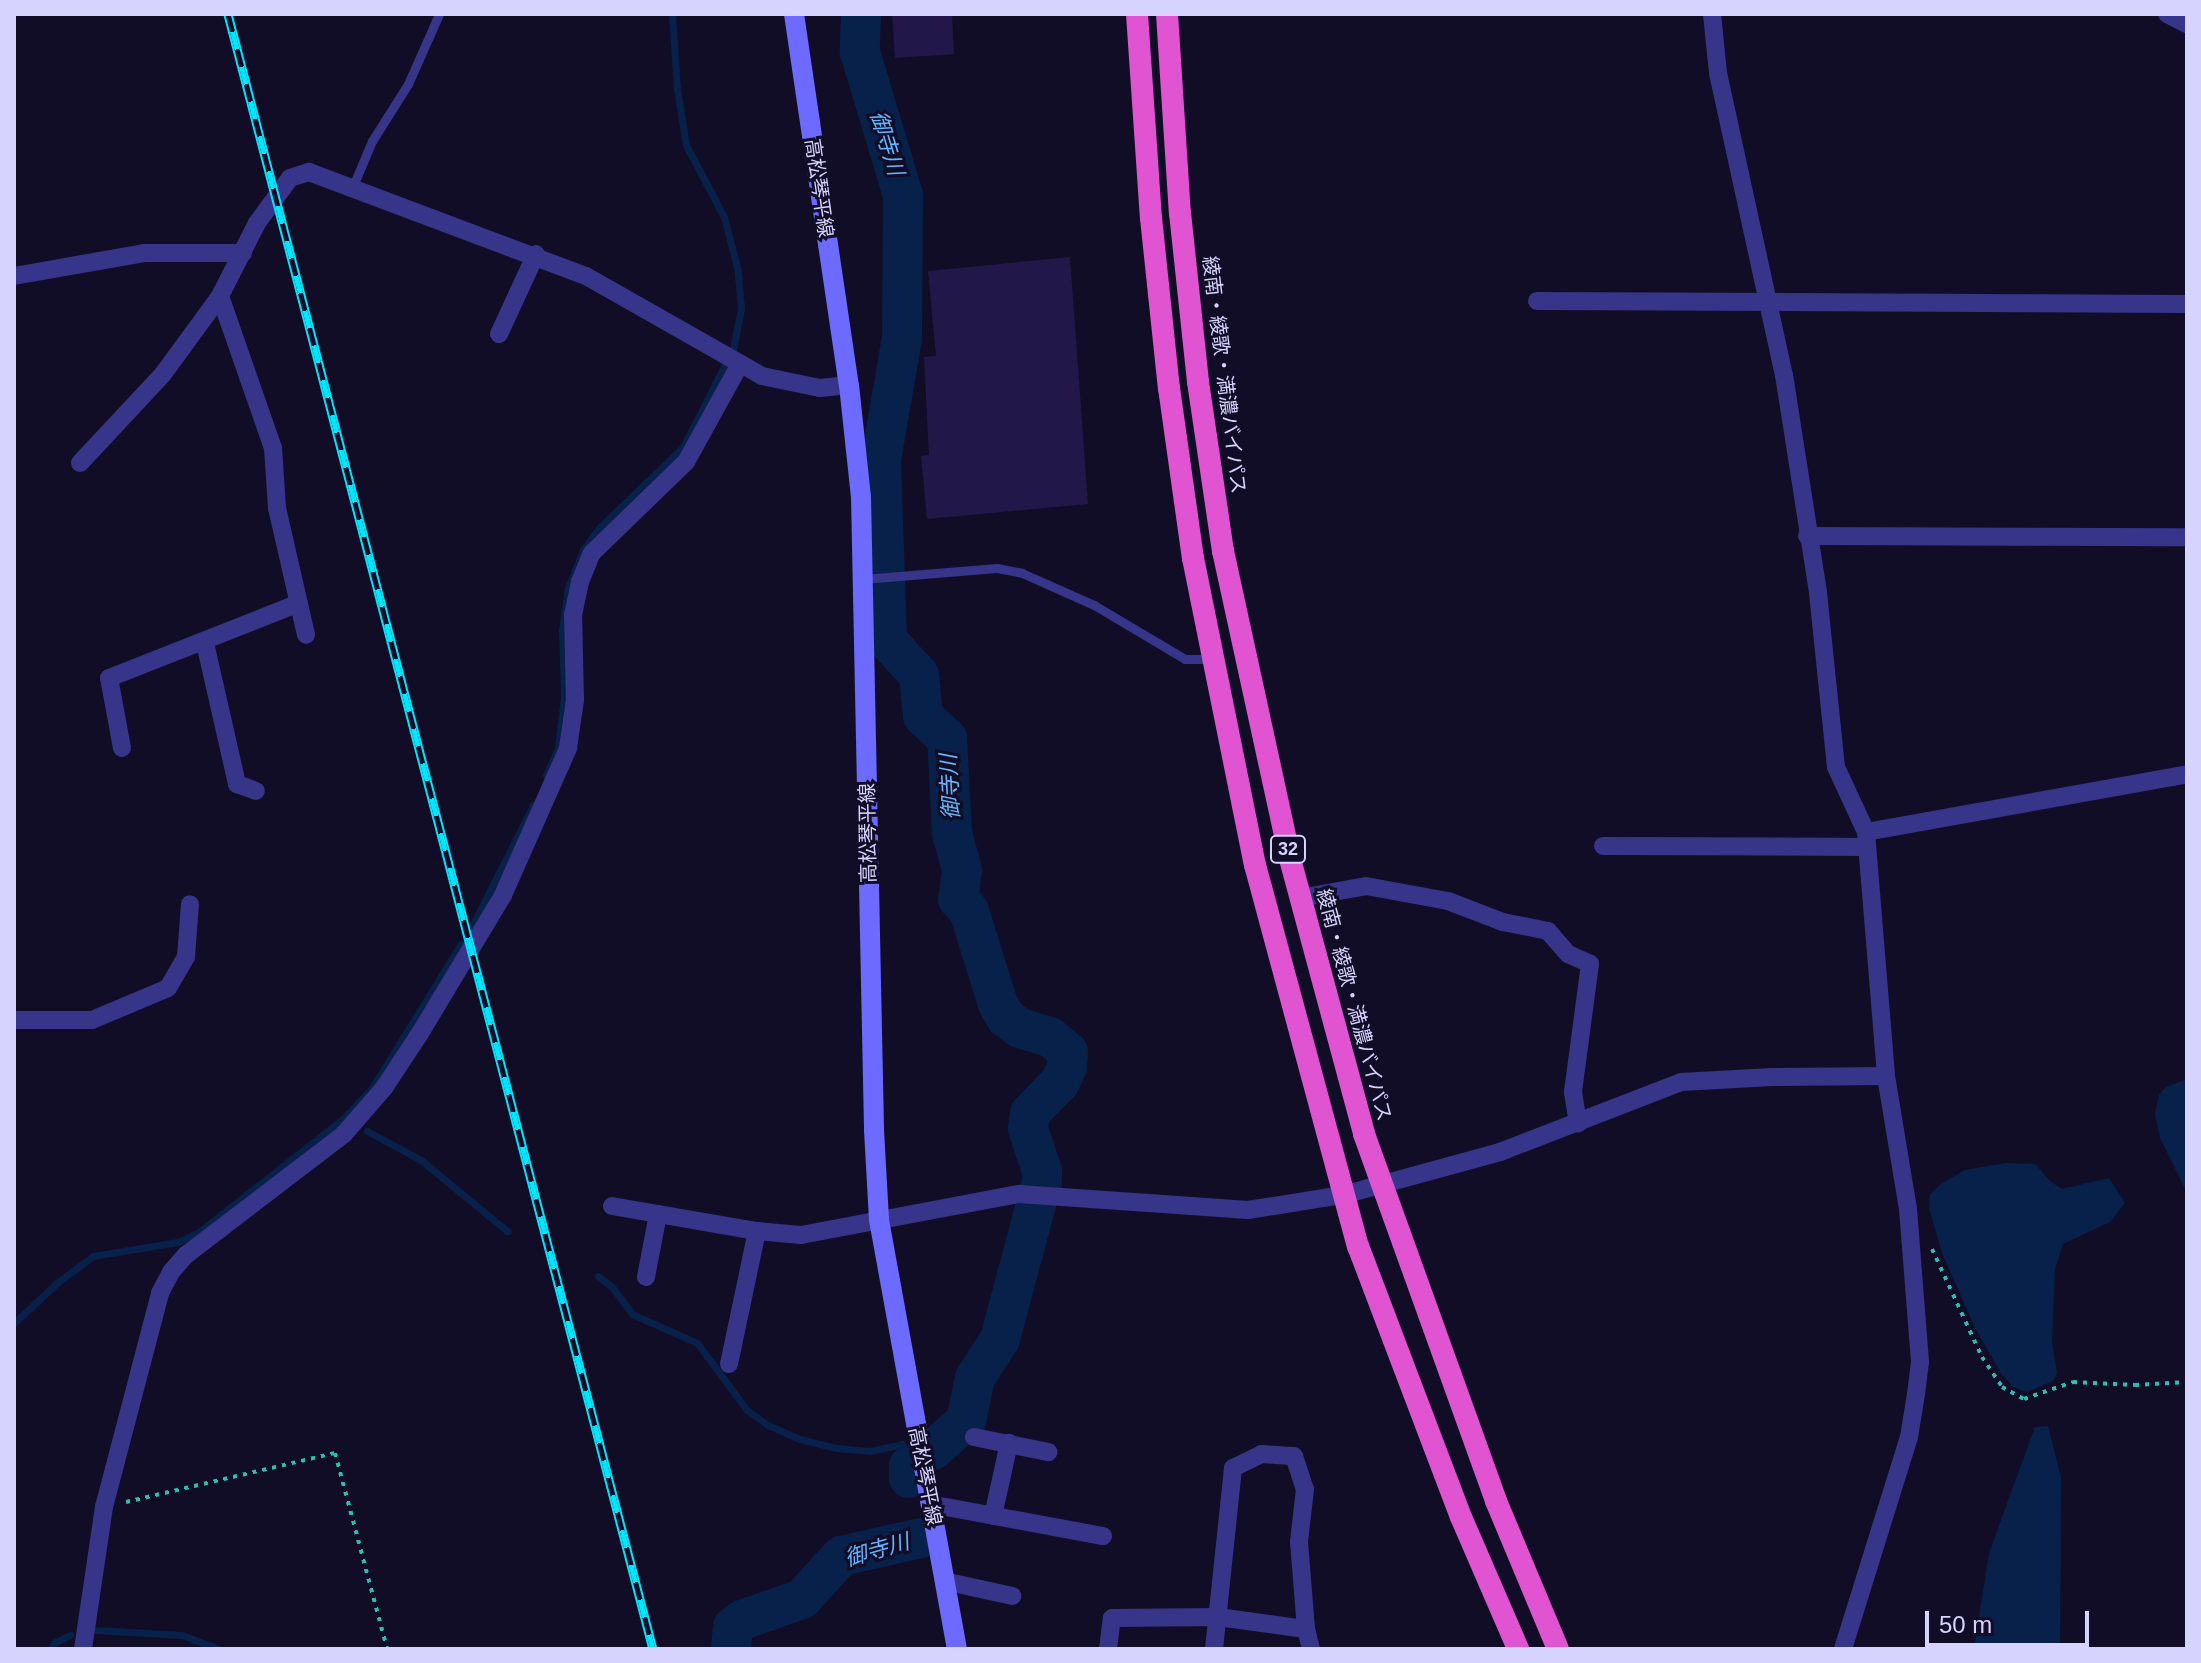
<!DOCTYPE html>
<meta charset="utf-8">
<style>
body{margin:0}
#map{position:relative;width:2201px;height:1663px;overflow:hidden;background:#110d26;font-family:Helvetica,"Noto Sans JP",sans-serif}
div>[style]{position:absolute}
[style*='--x']{left:calc(var(--x)*1px);top:calc(var(--y)*1px);width:calc(var(--w)*1px);rotate:calc(var(--a)*1deg)}
.water>*{inset:0;background:#08214a}
.stream>*{height:7px;margin:-3.5px;padding:0 3.5px;transform-origin:3.5px;border-radius:3.5px;background:#08214a}
.river>*{height:40px;margin:-20px;padding:0 20px;transform-origin:20px;border-radius:20px;background:#08214a}
.building>*{inset:0;background:#211849}
.path>*{height:4px;margin-top:-2px;transform-origin:0;background:repeating-linear-gradient(90deg,#26c0b5 0 4px,transparent 0 10px)}
.service>*{height:9px;margin:-4.5px;padding:0 4.5px;transform-origin:4.5px;border-radius:4.5px;background:#373589}
.minor>*{height:18px;margin:-9px;padding:0 9px;transform-origin:9px;border-radius:9px;background:#373589}
.secondary>*{height:20px;margin:-10px;padding:0 10px;transform-origin:10px;border-radius:10px;background:#6c6aff}
.trunk>*{height:22px;margin:-11px;padding:0 11px;transform-origin:11px;border-radius:11px;background:#e054d2}
.rail>*{height:9px;margin-top:-4.5px;transform-origin:0;background:repeating-linear-gradient(90deg,#110d26 0 18px,#00e6fe 0 36px);box-sizing:border-box;border-block:2px solid #00e6fe}
span{translate:-50% -50%;white-space:nowrap;text-align:center;line-height:1.15;-webkit-text-stroke:6px #110d26;paint-order:stroke}
.shield-label span{padding:2px 6px;background:#110d26;border:2px solid;border-radius:6px;-webkit-text-stroke-width:0}
.shield-label{font-size:18px;color:#d7d3ff;font-weight:700}
.street-label{font-size:20px;color:#d7d3ff}
.water-label{font-size:22px;color:#61b7ff;font-style:italic}
.frame{position:absolute;inset:0;border:16px solid #d7d3ff;pointer-events:none}
.scale{position:absolute;left:1925px;top:1611px;width:164px;height:36px;box-sizing:border-box;border:4px solid #d7d3ff;border-top:0;padding-left:10px;font-size:24px;line-height:28px;white-space:nowrap;color:#d7d3ff;-webkit-text-stroke:6px #110d26;paint-order:stroke}
</style>
<div id="map">
<div class="water">
<i style="clip-path:polygon(2187px 1079px,2187px 1193px,2160px 1138px,2155px 1114px,2159px 1095px,2166px 1087px)"></i>
<i style="clip-path:polygon(2006px 1163px,2035px 1164px,2050px 1181px,2062px 1189px,2109px 1178px,2125px 1203px,2110px 1222px,2063px 1244px,2055px 1269px,2052px 1342px,2057px 1373px,2053px 1381px,2027px 1392px,2013px 1387px,2002px 1375px,1975px 1328px,1942px 1253px,1929px 1208px,1930px 1194px,1941px 1184px,1965px 1170px)"></i>
<i style="clip-path:polygon(2048px 1426px,2061px 1478px,2060px 1649px,1974px 1649px,1989px 1553px,2035px 1427px)"></i>
</div>
<div class="stream">
<i style="--x:546;--y:775;--w:30;--a:-66"></i>
<i style="--x:558;--y:748;--w:52;--a:-83.4"></i>
<i style="--x:564;--y:696;--w:67;--a:-91.7"></i>
<i style="--x:562;--y:629;--w:41;--a:-81.7"></i>
<i style="--x:568;--y:588;--w:41;--a:-68.5"></i>
<i style="--x:583;--y:550;--w:29;--a:-54"></i>
<i style="--x:600;--y:527;--w:115;--a:-43.9"></i>
<i style="--x:683;--y:447;--w:110;--a:-63"></i>
<i style="--x:733;--y:349;--w:41;--a:-78.7"></i>
<i style="--x:741;--y:309;--w:38;--a:-95"></i>
<i style="--x:738;--y:271;--w:56;--a:-104.5"></i>
<i style="--x:724;--y:217;--w:81;--a:-117.8"></i>
<i style="--x:686;--y:145;--w:57;--a:-99.1"></i>
<i style="--x:677;--y:89;--w:75;--a:-93.8"></i>
<i style="--x:471;--y:928;--w:138;--a:-63.2"></i>
<i style="--x:367;--y:1131;--w:61;--a:28.2"></i>
<i style="--x:421;--y:1160;--w:112;--a:39.5"></i>
<i style="--x:598;--y:1276;--w:18;--a:38"></i>
<i style="--x:612;--y:1287;--w:34;--a:53"></i>
<i style="--x:632;--y:1314;--w:71;--a:24"></i>
<i style="--x:697;--y:1343;--w:84;--a:53.3"></i>
<i style="--x:747;--y:1410;--w:26;--a:36"></i>
<i style="--x:768;--y:1425;--w:35;--a:24"></i>
<i style="--x:800;--y:1439;--w:38;--a:14"></i>
<i style="--x:837;--y:1448;--w:33;--a:5"></i>
<i style="--x:870;--y:1451;--w:33;--a:-12"></i>
<i style="--x:902;--y:1444;--w:25;--a:78"></i>
<i style="--x:14;--y:1323;--w:60;--a:-43"></i>
<i style="--x:58;--y:1282;--w:44;--a:-36.6"></i>
<i style="--x:93;--y:1256;--w:86;--a:-9.4"></i>
<i style="--x:178;--y:1242;--w:23;--a:-25"></i>
<i style="--x:199;--y:1232;--w:184;--a:-38.2"></i>
<i style="--x:344;--y:1118;--w:41;--a:-47"></i>
<i style="--x:372;--y:1088;--w:169;--a:-58.3"></i>
<i style="--x:95;--y:1630;--w:87;--a:3.3"></i>
<i style="--x:182;--y:1635;--w:40;--a:21"></i>
<i style="--x:51;--y:1649;--w:7;--a:-63"></i>
<i style="--x:54;--y:1643;--w:18;--a:-27"></i>
</div>
<div class="river">
<i style="--x:861;--y:14;--w:38;--a:92"></i>
<i style="--x:860;--y:52;--w:149;--a:73.3"></i>
<i style="--x:903;--y:195;--w:143;--a:90.4"></i>
<i style="--x:902;--y:338;--w:124;--a:99.8"></i>
<i style="--x:881;--y:460;--w:180;--a:88.1"></i>
<i style="--x:887;--y:640;--w:47;--a:47.6"></i>
<i style="--x:919;--y:675;--w:41;--a:84.4"></i>
<i style="--x:923;--y:716;--w:33;--a:43"></i>
<i style="--x:947;--y:738;--w:95;--a:87"></i>
<i style="--x:952;--y:833;--w:39;--a:75"></i>
<i style="--x:962;--y:871;--w:28;--a:98"></i>
<i style="--x:958;--y:899;--w:16;--a:47"></i>
<i style="--x:969;--y:911;--w:97;--a:72.7"></i>
<i style="--x:998;--y:1004;--w:16;--a:60"></i>
<i style="--x:1006;--y:1018;--w:17;--a:36"></i>
<i style="--x:1020;--y:1028;--w:31;--a:17"></i>
<i style="--x:1050;--y:1037;--w:23;--a:40"></i>
<i style="--x:1068;--y:1052;--w:15;--a:94"></i>
<i style="--x:1067;--y:1067;--w:17;--a:115"></i>
<i style="--x:1060;--y:1082;--w:43;--a:134.1"></i>
<i style="--x:1030;--y:1113;--w:16;--a:97"></i>
<i style="--x:1028;--y:1129;--w:44;--a:71.6"></i>
<i style="--x:1042;--y:1171;--w:11;--a:90"></i>
<i style="--x:1042;--y:1182;--w:163;--a:105"></i>
<i style="--x:1000;--y:1339;--w:46;--a:122.7"></i>
<i style="--x:975;--y:1378;--w:44;--a:101.8"></i>
<i style="--x:966;--y:1421;--w:44;--a:138.7"></i>
<i style="--x:909;--y:1478;--w:12;--a:-90"></i>
<i style="--x:731;--y:1649;--w:22;--a:-85"></i>
<i style="--x:733;--y:1627;--w:11;--a:-38"></i>
<i style="--x:742;--y:1620;--w:64;--a:-19.3"></i>
<i style="--x:802;--y:1599;--w:58;--a:-47.8"></i>
<i style="--x:841;--y:1556;--w:82;--a:-12.7"></i>
</div>
<div class="building">
<i style="clip-path:polygon(892px 14px,952px 14px,954px 54px,895px 58px)"></i>
<i style="clip-path:polygon(1070px 257px,1088px 504px,927px 519px,921px 456px,929px 455px,924px 357px,936px 356px,928px 271px)"></i>
</div>
<div class="path">
<i style="--x:1932;--y:1249;--w:119;--a:65.2"></i>
<i style="--x:1982;--y:1357;--w:36;--a:56"></i>
<i style="--x:2002;--y:1387;--w:25;--a:29"></i>
<i style="--x:2024;--y:1399;--w:52;--a:-19.1"></i>
<i style="--x:2073;--y:1382;--w:62;--a:2.8"></i>
<i style="--x:2135;--y:1385;--w:52;--a:-3.3"></i>
<i style="--x:126;--y:1502;--w:215;--a:-13.2"></i>
<i style="--x:335;--y:1453;--w:203;--a:75.1"></i>
</div>
<div class="service">
<i style="--x:353;--y:186;--w:49;--a:-67.1"></i>
<i style="--x:372;--y:141;--w:67;--a:-57.7"></i>
<i style="--x:408;--y:84;--w:77;--a:-66.1"></i>
<i style="--x:863;--y:579;--w:134;--a:-4.7"></i>
<i style="--x:997;--y:568;--w:25;--a:11"></i>
<i style="--x:1022;--y:573;--w:79;--a:24"></i>
<i style="--x:1094;--y:605;--w:106;--a:30.7"></i>
<i style="--x:1185;--y:659;--w:26;--a:0"></i>
</div>
<div class="minor">
<i style="--x:1712;--y:14;--w:59;--a:84.2"></i>
<i style="--x:1718;--y:73;--w:309;--a:77.7"></i>
<i style="--x:1784;--y:375;--w:221;--a:81.1"></i>
<i style="--x:1818;--y:593;--w:175;--a:84.1"></i>
<i style="--x:1836;--y:767;--w:72;--a:65.2"></i>
<i style="--x:1866;--y:832;--w:245;--a:85.3"></i>
<i style="--x:1886;--y:1076;--w:135;--a:80.6"></i>
<i style="--x:1908;--y:1209;--w:153;--a:85.5"></i>
<i style="--x:1920;--y:1362;--w:32;--a:97"></i>
<i style="--x:1916;--y:1394;--w:44;--a:99.2"></i>
<i style="--x:1909;--y:1437;--w:222;--a:107.3"></i>
<i style="--x:2167;--y:14;--w:22;--a:27"></i>
<i style="--x:14;--y:276;--w:132;--a:-10"></i>
<i style="--x:144;--y:253;--w:99;--a:0"></i>
<i style="--x:220;--y:296;--w:161;--a:70.8"></i>
<i style="--x:273;--y:448;--w:60;--a:86.2"></i>
<i style="--x:277;--y:508;--w:130;--a:77.1"></i>
<i style="--x:1537;--y:301;--w:650;--a:0.26"></i>
<i style="--x:499;--y:334;--w:88;--a:-65.2"></i>
<i style="--x:80;--y:463;--w:122;--a:-47"></i>
<i style="--x:163;--y:374;--w:97;--a:-53.8"></i>
<i style="--x:220;--y:296;--w:82;--a:-63.1"></i>
<i style="--x:257;--y:223;--w:56;--a:-53.7"></i>
<i style="--x:290;--y:178;--w:20;--a:-18"></i>
<i style="--x:309;--y:172;--w:296;--a:20.6"></i>
<i style="--x:586;--y:276;--w:202;--a:29.6"></i>
<i style="--x:762;--y:376;--w:59;--a:11.7"></i>
<i style="--x:820;--y:388;--w:29;--a:-6"></i>
<i style="--x:1807;--y:536;--w:380;--a:0.2"></i>
<i style="--x:205;--y:643;--w:145;--a:77.2"></i>
<i style="--x:237;--y:784;--w:20;--a:20"></i>
<i style="--x:122;--y:748;--w:71;--a:-100.5"></i>
<i style="--x:109;--y:678;--w:204;--a:-21.5"></i>
<i style="--x:1866;--y:832;--w:326;--a:-10.2"></i>
<i style="--x:1603;--y:846;--w:263;--a:0.2"></i>
<i style="--x:1300;--y:898;--w:67;--a:-10.3"></i>
<i style="--x:1366;--y:886;--w:83;--a:10.4"></i>
<i style="--x:1448;--y:901;--w:59;--a:20.9"></i>
<i style="--x:1503;--y:922;--w:46;--a:11.3"></i>
<i style="--x:1548;--y:931;--w:30;--a:49"></i>
<i style="--x:1568;--y:954;--w:24;--a:24"></i>
<i style="--x:1590;--y:964;--w:129;--a:97.6"></i>
<i style="--x:1573;--y:1092;--w:32;--a:81"></i>
<i style="--x:14;--y:1020;--w:78;--a:0"></i>
<i style="--x:92;--y:1020;--w:82;--a:-22.8"></i>
<i style="--x:168;--y:988;--w:36;--a:-60"></i>
<i style="--x:186;--y:957;--w:53;--a:-85.7"></i>
<i style="--x:612;--y:1206;--w:147;--a:9.8"></i>
<i style="--x:757;--y:1231;--w:44;--a:5.2"></i>
<i style="--x:801;--y:1235;--w:222;--a:-10.7"></i>
<i style="--x:1019;--y:1194;--w:230;--a:4"></i>
<i style="--x:1248;--y:1210;--w:96;--a:-9"></i>
<i style="--x:1343;--y:1195;--w:163;--a:-15.3"></i>
<i style="--x:1500;--y:1152;--w:194;--a:-21.1"></i>
<i style="--x:1681;--y:1082;--w:91;--a:-3.1"></i>
<i style="--x:1772;--y:1077;--w:114;--a:-0.5"></i>
<i style="--x:646;--y:1277;--w:64;--a:-79.2"></i>
<i style="--x:729;--y:1364;--w:136;--a:-78.1"></i>
<i style="--x:974;--y:1437;--w:76;--a:11.5"></i>
<i style="--x:930;--y:1504;--w:176;--a:10.5"></i>
<i style="--x:993;--y:1516;--w:75;--a:-77.6"></i>
<i style="--x:944;--y:1581;--w:70;--a:12.4"></i>
<i style="--x:83;--y:1649;--w:144;--a:-81.6"></i>
<i style="--x:104;--y:1507;--w:221;--a:-75.3"></i>
<i style="--x:160;--y:1293;--w:24;--a:-62"></i>
<i style="--x:171;--y:1272;--w:23;--a:-49"></i>
<i style="--x:186;--y:1255;--w:199;--a:-37.4"></i>
<i style="--x:344;--y:1134;--w:61;--a:-49"></i>
<i style="--x:384;--y:1088;--w:64;--a:-56.6"></i>
<i style="--x:419;--y:1035;--w:163;--a:-59"></i>
<i style="--x:503;--y:895;--w:161;--a:-66.1"></i>
<i style="--x:568;--y:748;--w:49;--a:-81.7"></i>
<i style="--x:575;--y:700;--w:85;--a:-91.3"></i>
<i style="--x:573;--y:615;--w:34;--a:-78"></i>
<i style="--x:580;--y:582;--w:31;--a:-68"></i>
<i style="--x:592;--y:553;--w:131;--a:-44.1"></i>
<i style="--x:686;--y:462;--w:112;--a:-61.1"></i>
<i style="--x:1108;--y:1649;--w:31;--a:-83"></i>
<i style="--x:1112;--y:1618;--w:106;--a:-0.5"></i>
<i style="--x:1218;--y:1617;--w:89;--a:7.8"></i>
<i style="--x:1214;--y:1649;--w:182;--a:-84"></i>
<i style="--x:1233;--y:1468;--w:32;--a:-26"></i>
<i style="--x:1262;--y:1454;--w:32;--a:4"></i>
<i style="--x:1294;--y:1456;--w:35;--a:72"></i>
<i style="--x:1305;--y:1489;--w:53;--a:96.5"></i>
<i style="--x:1299;--y:1542;--w:87;--a:85.4"></i>
<i style="--x:1306;--y:1629;--w:21;--a:76"></i>
</div>
<div class="secondary">
<i style="--x:794;--y:14;--w:375;--a:81.6"></i>
<i style="--x:849;--y:385;--w:113;--a:83.9"></i>
<i style="--x:861;--y:497;--w:633;--a:88.82"></i>
<i style="--x:874;--y:1130;--w:90;--a:86.8"></i>
<i style="--x:879;--y:1220;--w:436;--a:79.7"></i>
</div>
<div class="trunk">
<i style="--x:1137;--y:14;--w:204;--a:86.1"></i>
<i style="--x:1151;--y:218;--w:171;--a:84"></i>
<i style="--x:1169;--y:388;--w:172;--a:82"></i>
<i style="--x:1193;--y:558;--w:313;--a:78.6"></i>
<i style="--x:1255;--y:865;--w:395;--a:74.9"></i>
<i style="--x:1358;--y:1246;--w:290;--a:69.2"></i>
<i style="--x:1461;--y:1517;--w:144;--a:66.6"></i>
<i style="--x:1167;--y:14;--w:199;--a:86.3"></i>
<i style="--x:1180;--y:213;--w:170;--a:83.9"></i>
<i style="--x:1198;--y:382;--w:171;--a:81.6"></i>
<i style="--x:1223;--y:551;--w:315;--a:77.7"></i>
<i style="--x:1290;--y:859;--w:285;--a:74.9"></i>
<i style="--x:1364;--y:1134;--w:390;--a:70.2"></i>
<i style="--x:1496;--y:1501;--w:160;--a:67.3"></i>
</div>
<div class="rail">
<i style="--x:228;--y:14;--w:1689;--a:75.43"></i>
</div>
<div class="shield-label">
<span style="left:1288px;top:849px">32</span>
</div>
<div class="street-label">
<span style="left:819px;top:188px;rotate:82deg">高松琴平線</span>
<span style="left:1224px;top:375px;rotate:83deg">綾南・綾歌・満濃バイパス</span>
<span style="left:868px;top:833px;rotate:-91deg">高松琴平線</span>
<span style="left:1354px;top:1005px;rotate:75deg">綾南・綾歌・満濃バイパス</span>
<span style="left:925px;top:1476px;rotate:79deg">高松琴平線</span>
</div>
<div class="water-label">
<span style="left:887px;top:143px;rotate:73deg">御寺川</span>
<span style="left:950px;top:787px;rotate:-93deg">御寺川</span>
<span style="left:877px;top:1550px;rotate:-16deg">御寺川</span>
</div>
<div class="frame"></div>
<div class="scale">50 m</div>
</div>
